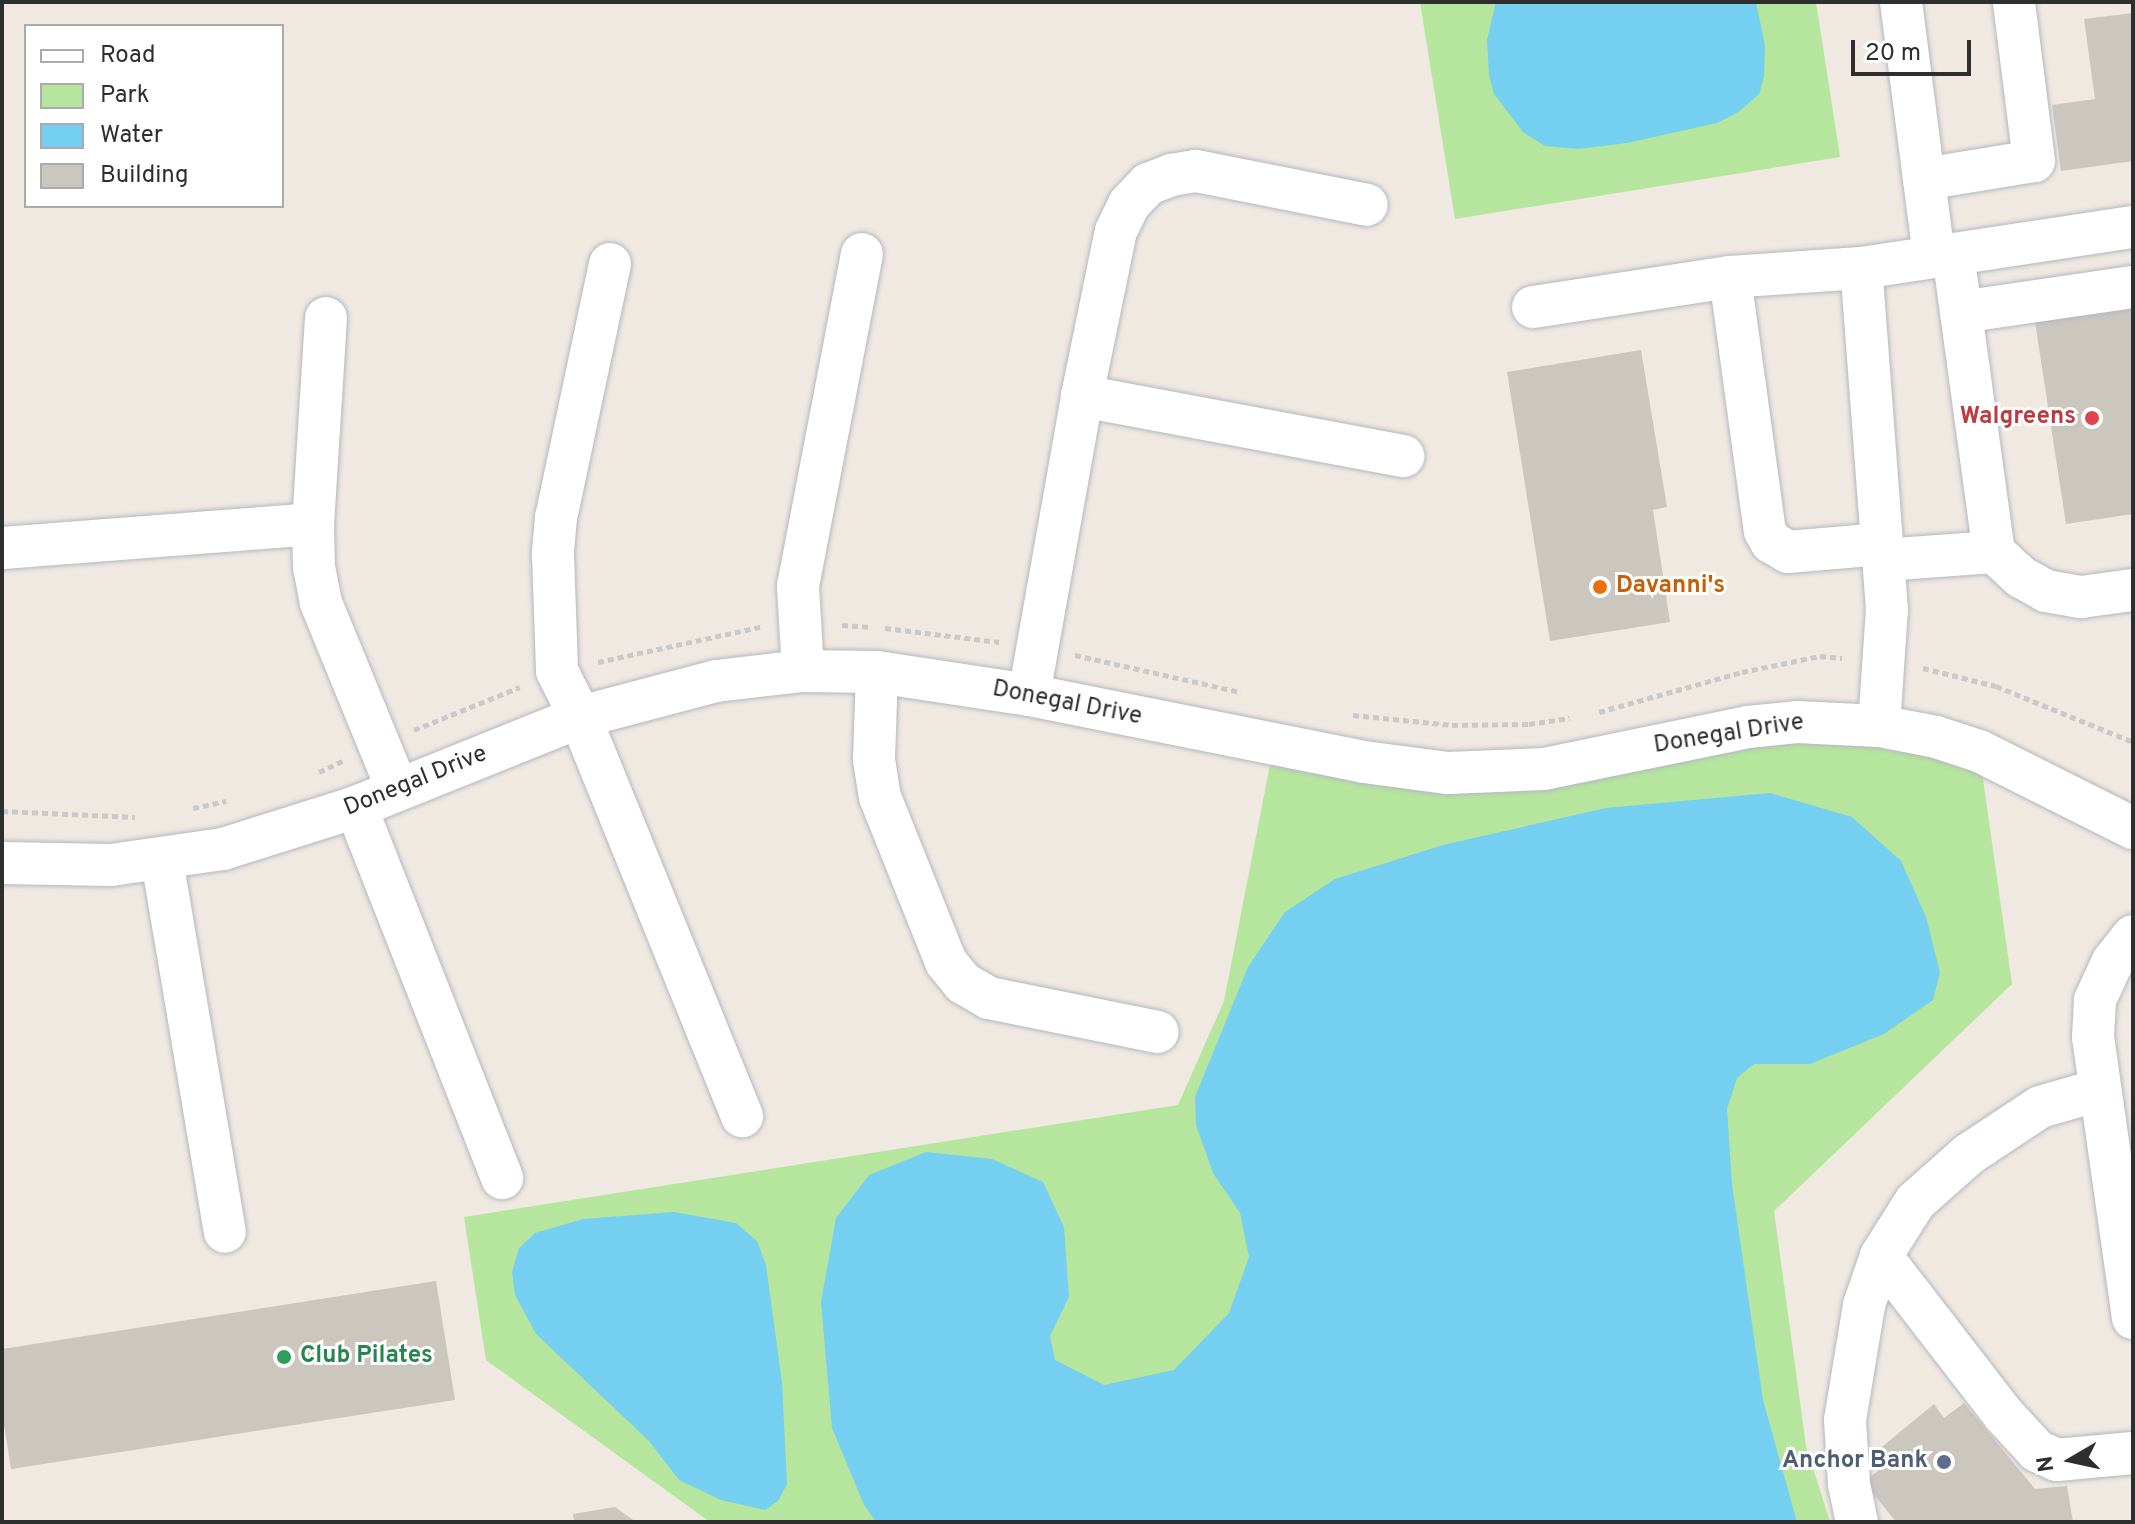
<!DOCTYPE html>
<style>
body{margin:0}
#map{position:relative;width:2135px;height:1524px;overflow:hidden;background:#efe9e1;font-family:Overpass,sans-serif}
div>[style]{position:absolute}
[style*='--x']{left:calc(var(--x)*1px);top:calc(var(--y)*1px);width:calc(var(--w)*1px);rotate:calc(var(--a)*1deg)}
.green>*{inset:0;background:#b6e59e}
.water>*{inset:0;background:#75cff0}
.building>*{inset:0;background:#cbc7bf}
.path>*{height:5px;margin-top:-2.5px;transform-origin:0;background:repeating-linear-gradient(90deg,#c9c9c9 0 6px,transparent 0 10px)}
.roads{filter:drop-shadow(0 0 2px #b4b7c1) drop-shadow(0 0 2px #b4b7c1)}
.minor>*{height:42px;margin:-21px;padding:0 21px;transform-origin:21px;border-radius:21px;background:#fff}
.dots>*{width:22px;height:22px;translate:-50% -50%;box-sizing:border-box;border:4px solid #fff;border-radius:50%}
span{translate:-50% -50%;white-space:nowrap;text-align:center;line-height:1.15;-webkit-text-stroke:6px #fff;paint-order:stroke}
.health-label{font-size:24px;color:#be3a42;font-weight:700}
.right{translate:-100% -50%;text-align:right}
.food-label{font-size:24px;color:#c56008;font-weight:700}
.left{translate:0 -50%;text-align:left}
.street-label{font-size:24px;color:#2e2e2e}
.leisure-label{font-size:24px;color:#27864d;font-weight:700}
.service-label{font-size:24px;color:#4e5e75;font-weight:700}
.frame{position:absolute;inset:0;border:4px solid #2e2e2e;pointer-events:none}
.legend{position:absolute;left:24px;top:24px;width:260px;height:184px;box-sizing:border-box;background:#fff;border:2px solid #ababab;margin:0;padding:10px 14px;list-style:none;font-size:24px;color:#2e2e2e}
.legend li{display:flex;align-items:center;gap:16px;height:40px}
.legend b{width:40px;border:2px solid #ababab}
.north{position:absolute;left:2031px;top:1420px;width:80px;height:80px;-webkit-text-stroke:6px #fff;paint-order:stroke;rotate:261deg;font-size:22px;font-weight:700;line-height:32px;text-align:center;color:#2e2e2e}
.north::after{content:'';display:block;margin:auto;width:28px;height:36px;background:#2e2e2e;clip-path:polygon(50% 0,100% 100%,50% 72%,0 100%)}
.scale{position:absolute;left:1851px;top:40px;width:120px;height:36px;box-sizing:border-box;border:4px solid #2e2e2e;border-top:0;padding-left:10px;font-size:24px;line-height:28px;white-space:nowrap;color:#2e2e2e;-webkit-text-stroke:6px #fff;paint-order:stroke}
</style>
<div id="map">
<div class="green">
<i style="clip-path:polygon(1420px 2px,1816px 2px,1840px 157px,1455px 219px)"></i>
<i style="clip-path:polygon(1706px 735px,1979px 751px,2012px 984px,1774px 1211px,1806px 1446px,1830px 1522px,710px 1522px,486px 1360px,464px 1217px,1178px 1105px,1224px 1001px,1274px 744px,1364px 762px)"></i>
</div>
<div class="water">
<i style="clip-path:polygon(1496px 2px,1756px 2px,1765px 46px,1764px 77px,1759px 94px,1740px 111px,1717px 123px,1627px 143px,1579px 149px,1545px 146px,1523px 132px,1494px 94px,1489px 75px,1487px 40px)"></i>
<i style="clip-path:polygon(1770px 793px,1852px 817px,1901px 861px,1926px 917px,1940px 973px,1933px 1000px,1884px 1034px,1810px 1064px,1754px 1064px,1737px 1078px,1727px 1109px,1732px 1184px,1763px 1400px,1797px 1522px,876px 1522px,864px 1505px,832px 1428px,821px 1302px,836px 1218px,869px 1175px,926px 1152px,992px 1159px,1043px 1182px,1064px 1227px,1069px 1297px,1050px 1336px,1055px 1360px,1104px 1385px,1174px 1370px,1229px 1313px,1249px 1257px,1240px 1213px,1213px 1173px,1196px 1125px,1195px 1097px,1248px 967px,1285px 912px,1335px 879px,1443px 845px,1606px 808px)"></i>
<i style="clip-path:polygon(674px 1212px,736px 1223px,757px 1241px,766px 1265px,782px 1382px,787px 1484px,778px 1501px,765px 1510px,721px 1500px,679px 1480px,649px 1441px,536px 1334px,515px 1295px,512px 1272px,519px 1248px,535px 1233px,583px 1219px)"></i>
</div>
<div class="building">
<i style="clip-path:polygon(2133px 13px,2133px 161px,2061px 171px,2052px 105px,2095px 99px,2084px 19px)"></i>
<i style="clip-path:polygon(2093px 278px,2098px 313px,2133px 308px,2133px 514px,2066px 524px,2035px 322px)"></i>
<i style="clip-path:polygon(1641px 350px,1667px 507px,1653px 510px,1670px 622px,1550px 641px,1507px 372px)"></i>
<i style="clip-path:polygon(436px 1281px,455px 1400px,11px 1469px,2px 1412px,2px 1349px)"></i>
<i style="clip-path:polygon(1964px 1403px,2035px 1489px,2067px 1486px,2073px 1522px,1896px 1522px,1864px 1482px,1880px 1469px,1872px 1455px,1934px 1404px,1944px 1418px)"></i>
<i style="clip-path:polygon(615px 1507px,636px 1522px,574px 1522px,573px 1514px)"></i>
</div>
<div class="path">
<i style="--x:842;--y:625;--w:29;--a:4"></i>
<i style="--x:885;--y:628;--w:115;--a:7"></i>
<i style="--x:1075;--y:655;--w:170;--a:12.6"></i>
<i style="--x:598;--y:662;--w:166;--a:-12.2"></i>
<i style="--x:1923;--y:668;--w:75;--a:13.9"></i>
<i style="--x:1996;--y:686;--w:148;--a:22.2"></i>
<i style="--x:1599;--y:712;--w:148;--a:-15.6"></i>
<i style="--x:1742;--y:672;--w:80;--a:-11.6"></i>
<i style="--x:1820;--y:656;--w:22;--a:5"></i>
<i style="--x:1353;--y:715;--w:100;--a:5.8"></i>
<i style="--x:1452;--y:725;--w:77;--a:-0.7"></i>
<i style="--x:1529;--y:724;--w:41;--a:-8.3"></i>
<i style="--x:414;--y:730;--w:114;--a:-22.1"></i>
<i style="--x:319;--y:772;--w:26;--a:-25"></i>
<i style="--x:193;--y:808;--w:34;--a:-12"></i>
<i style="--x:2;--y:811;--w:133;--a:2.6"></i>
</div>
<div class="roads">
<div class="minor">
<i style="--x:1901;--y:2;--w:257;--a:82.6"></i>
<i style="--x:1924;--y:179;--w:111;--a:-9.3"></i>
<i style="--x:2034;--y:161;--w:160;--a:-97.2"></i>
<i style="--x:1953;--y:254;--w:301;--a:82.2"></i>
<i style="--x:610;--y:264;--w:259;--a:102"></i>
<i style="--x:556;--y:517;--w:38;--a:95"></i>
<i style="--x:553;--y:555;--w:116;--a:88"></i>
<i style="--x:557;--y:671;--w:51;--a:63.4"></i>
<i style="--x:580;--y:717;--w:431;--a:67.9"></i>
<i style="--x:1861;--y:268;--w:131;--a:176.1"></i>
<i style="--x:1730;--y:277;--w:256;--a:82.2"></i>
<i style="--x:1765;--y:531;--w:13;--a:61"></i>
<i style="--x:1771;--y:542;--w:20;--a:30"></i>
<i style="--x:1788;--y:552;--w:94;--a:-4.9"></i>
<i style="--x:1533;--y:307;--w:199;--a:-8.7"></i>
<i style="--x:1961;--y:312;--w:174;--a:-8.3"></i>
<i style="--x:326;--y:318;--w:206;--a:93.6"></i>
<i style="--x:313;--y:524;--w:43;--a:88.7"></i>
<i style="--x:314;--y:567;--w:37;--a:79"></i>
<i style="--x:321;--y:603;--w:200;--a:67.7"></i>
<i style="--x:1082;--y:396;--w:327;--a:10.6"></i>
<i style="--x:2;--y:548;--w:312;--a:-4.4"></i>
<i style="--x:1883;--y:560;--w:111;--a:-4.1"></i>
<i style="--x:1994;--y:552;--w:37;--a:43"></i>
<i style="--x:2021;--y:577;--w:29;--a:29"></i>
<i style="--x:2046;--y:591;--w:36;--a:10"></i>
<i style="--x:2081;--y:597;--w:52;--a:-7.7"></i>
<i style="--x:803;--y:671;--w:85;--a:-93.4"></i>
<i style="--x:798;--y:586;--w:338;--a:-79.1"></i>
<i style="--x:877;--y:672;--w:88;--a:92"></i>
<i style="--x:874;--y:760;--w:37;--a:81"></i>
<i style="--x:880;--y:797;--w:178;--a:68.2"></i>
<i style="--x:946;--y:962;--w:27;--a:51"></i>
<i style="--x:963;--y:983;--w:30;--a:30"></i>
<i style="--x:989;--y:998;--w:172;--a:11.4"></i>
<i style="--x:1029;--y:695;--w:304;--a:-79.9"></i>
<i style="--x:1082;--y:396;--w:168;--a:-78.4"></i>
<i style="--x:1116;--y:231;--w:30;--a:-64"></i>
<i style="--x:1129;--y:204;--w:28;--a:-46"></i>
<i style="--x:1148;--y:184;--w:25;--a:-21"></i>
<i style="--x:1171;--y:175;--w:25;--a:-9"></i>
<i style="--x:1196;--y:171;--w:174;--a:11.2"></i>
<i style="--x:1879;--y:726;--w:116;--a:-86.1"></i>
<i style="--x:1887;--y:610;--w:343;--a:-94.3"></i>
<i style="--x:1861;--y:268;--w:275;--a:-8.6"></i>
<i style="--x:356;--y:807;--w:399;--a:68.5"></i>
<i style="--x:162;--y:860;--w:377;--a:80.4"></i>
<i style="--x:2;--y:863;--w:109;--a:1.1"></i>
<i style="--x:111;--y:865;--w:113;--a:-8.1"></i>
<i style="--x:223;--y:849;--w:139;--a:-17.5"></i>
<i style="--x:356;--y:807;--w:241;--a:-21.9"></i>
<i style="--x:580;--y:717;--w:141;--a:-14.8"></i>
<i style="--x:716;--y:681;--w:88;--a:-6.6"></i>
<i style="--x:803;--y:671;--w:74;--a:0.8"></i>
<i style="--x:877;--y:672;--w:154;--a:8.6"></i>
<i style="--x:1029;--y:695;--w:342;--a:11.3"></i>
<i style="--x:1364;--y:762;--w:85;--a:7.5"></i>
<i style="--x:1448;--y:773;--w:96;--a:-2.4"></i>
<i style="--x:1544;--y:769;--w:208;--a:-11.6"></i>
<i style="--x:1748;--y:727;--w:49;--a:-5.8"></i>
<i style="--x:1797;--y:722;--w:82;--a:2.8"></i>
<i style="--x:1879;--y:726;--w:58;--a:10.9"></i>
<i style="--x:1936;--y:737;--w:45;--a:18"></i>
<i style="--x:1979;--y:751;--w:172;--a:26.6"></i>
<i style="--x:2133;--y:936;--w:34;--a:128"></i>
<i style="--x:2112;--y:963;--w:41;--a:114.7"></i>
<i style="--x:2095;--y:1000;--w:37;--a:93"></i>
<i style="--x:2093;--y:1037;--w:284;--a:81.9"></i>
<i style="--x:2099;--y:1090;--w:61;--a:163.9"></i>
<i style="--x:2040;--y:1107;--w:85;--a:146.5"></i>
<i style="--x:1969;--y:1154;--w:72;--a:138.4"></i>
<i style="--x:1915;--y:1202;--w:64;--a:122.2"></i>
<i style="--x:1881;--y:1256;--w:200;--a:52.3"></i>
<i style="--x:2003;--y:1414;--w:50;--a:47.4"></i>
<i style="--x:2037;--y:1451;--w:22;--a:24"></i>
<i style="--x:2057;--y:1460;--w:76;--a:-5.3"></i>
<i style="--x:1857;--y:1522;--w:40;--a:-102"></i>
<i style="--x:1849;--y:1483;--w:63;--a:-93.6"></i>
<i style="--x:1845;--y:1420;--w:117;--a:-80.6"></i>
<i style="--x:1864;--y:1305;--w:52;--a:-70.9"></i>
</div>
</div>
<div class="dots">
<i style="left:2092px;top:418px;background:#e0444e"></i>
<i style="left:1600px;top:587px;background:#e8710a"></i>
<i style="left:284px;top:1357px;background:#2e9e5b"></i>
<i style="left:1944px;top:1462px;background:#5c6f8a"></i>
</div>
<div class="health-label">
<span class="right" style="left:2076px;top:418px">Walgreens</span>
</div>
<div class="food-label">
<span class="left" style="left:1616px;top:587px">Davanni's</span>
</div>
<div class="street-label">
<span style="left:1067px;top:704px;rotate:11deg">Donegal Drive</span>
<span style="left:1729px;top:735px;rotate:-9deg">Donegal Drive</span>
<span style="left:416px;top:782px;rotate:-22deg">Donegal Drive</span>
</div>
<div class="leisure-label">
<span class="left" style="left:300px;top:1357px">Club Pilates</span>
</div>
<div class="service-label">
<span class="right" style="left:1928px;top:1462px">Anchor Bank</span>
</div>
<div class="frame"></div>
<ul class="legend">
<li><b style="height:10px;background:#fff"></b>Road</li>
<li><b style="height:22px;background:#b6e59e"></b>Park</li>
<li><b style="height:22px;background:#75cff0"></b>Water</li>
<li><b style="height:22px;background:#cbc7bf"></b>Building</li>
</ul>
<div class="north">N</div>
<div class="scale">20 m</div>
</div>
